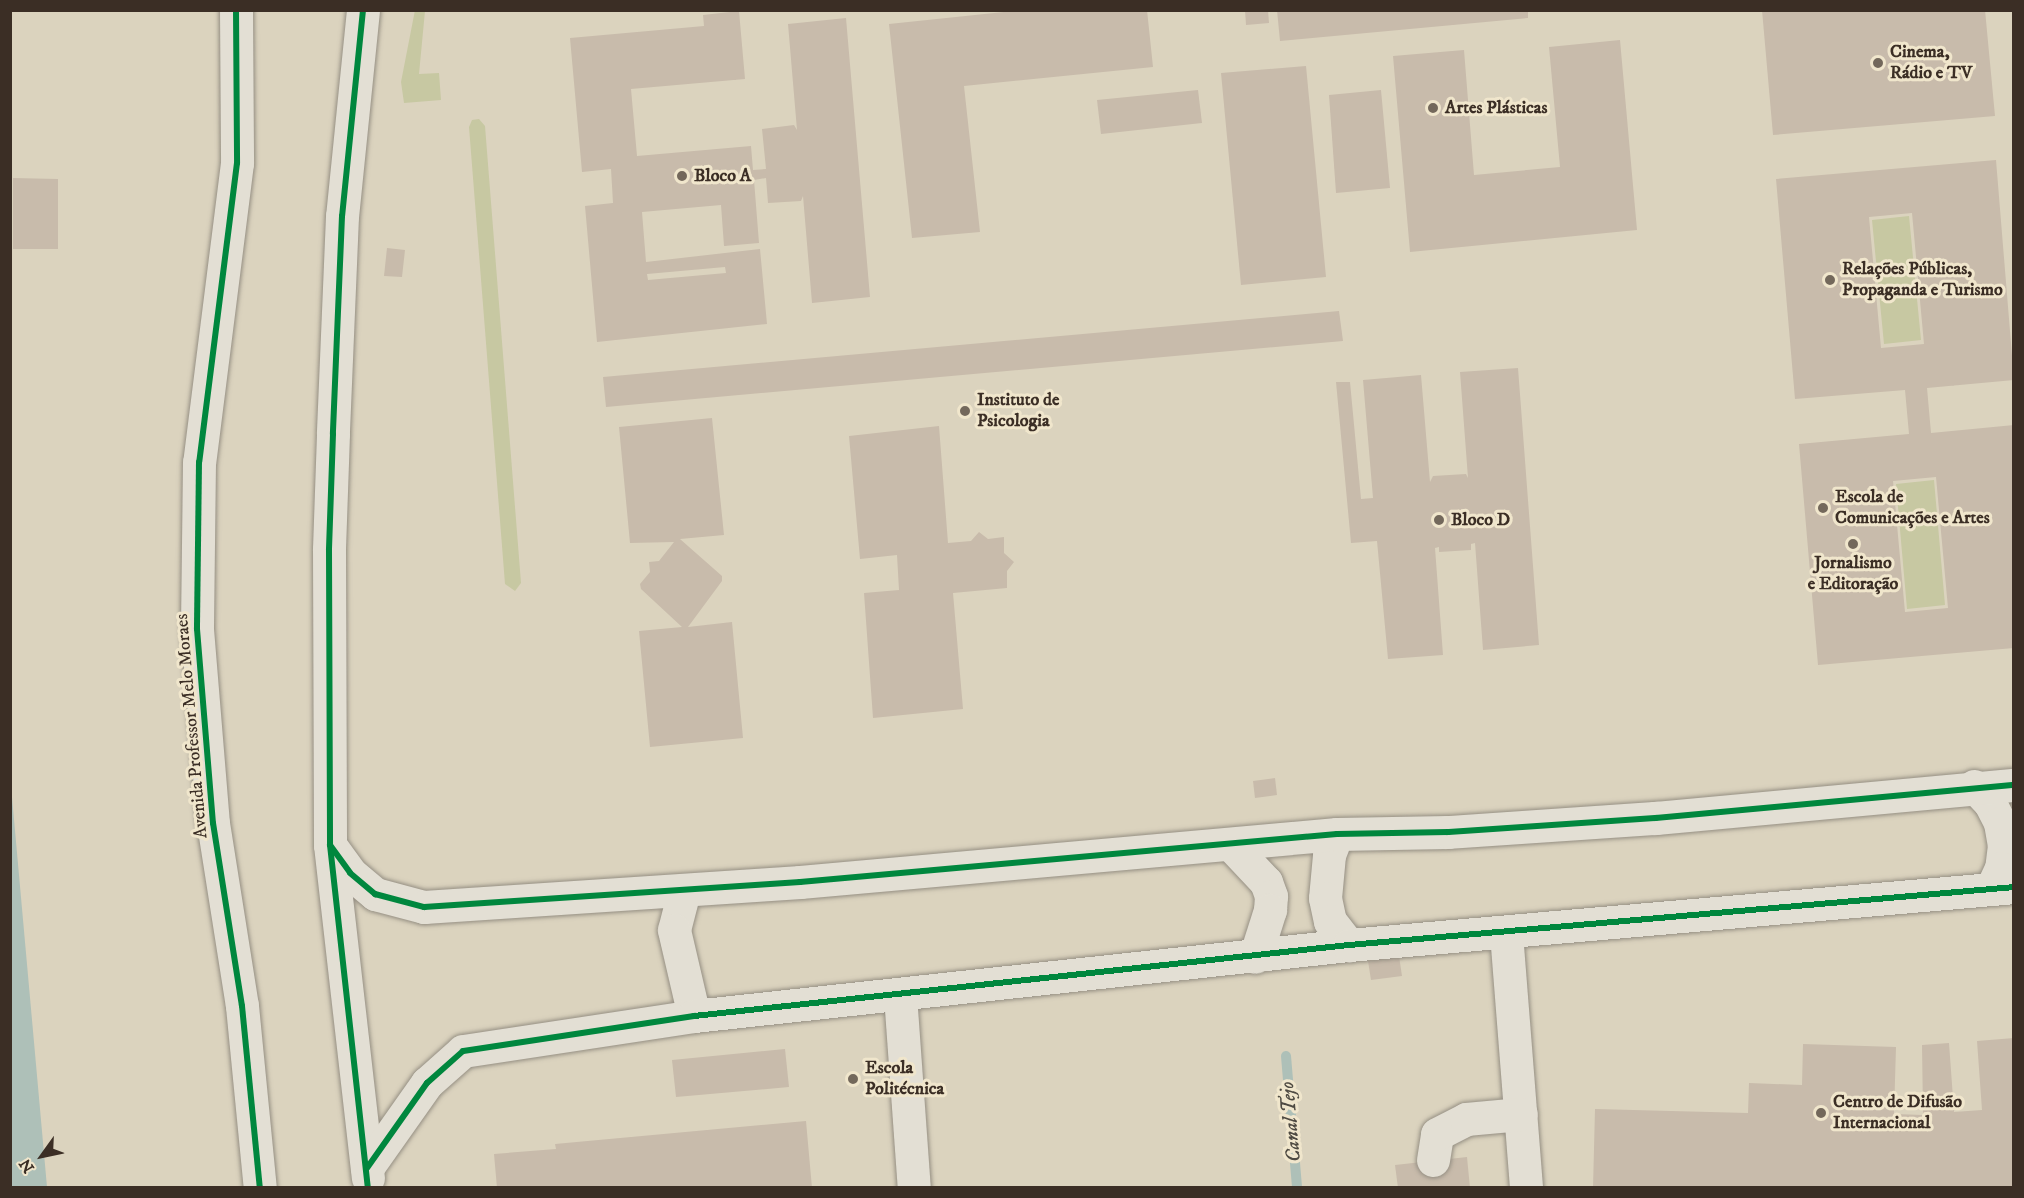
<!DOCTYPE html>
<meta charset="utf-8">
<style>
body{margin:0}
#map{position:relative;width:2024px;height:1198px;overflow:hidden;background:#dbd3be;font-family:"IM FELL DW Pica",serif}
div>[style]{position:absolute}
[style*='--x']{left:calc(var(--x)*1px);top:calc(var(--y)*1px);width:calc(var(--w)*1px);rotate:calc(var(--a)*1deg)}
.green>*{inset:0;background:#c7c8a2}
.water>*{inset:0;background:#aec0b8}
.stream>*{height:10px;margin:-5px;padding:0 5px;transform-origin:5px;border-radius:5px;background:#aec0b8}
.building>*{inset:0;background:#c8bbab}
.roads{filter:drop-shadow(0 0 2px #958f83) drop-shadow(0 0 2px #958f83)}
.minor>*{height:33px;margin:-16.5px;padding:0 16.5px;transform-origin:16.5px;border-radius:16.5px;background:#e3dfd4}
.cycleway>*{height:6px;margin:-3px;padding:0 3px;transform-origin:3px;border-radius:3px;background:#00873e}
.dots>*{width:16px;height:16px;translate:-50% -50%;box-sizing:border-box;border:3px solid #f0e6cc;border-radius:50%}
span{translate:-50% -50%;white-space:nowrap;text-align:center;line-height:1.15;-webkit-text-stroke:6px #f0e6cc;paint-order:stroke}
.poi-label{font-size:18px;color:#3b2e25;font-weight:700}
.left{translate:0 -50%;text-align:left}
.street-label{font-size:18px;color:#3b2e25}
.water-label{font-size:20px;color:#4e4a42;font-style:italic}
.frame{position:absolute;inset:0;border:12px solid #3b2e25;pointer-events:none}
.north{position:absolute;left:12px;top:1126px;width:60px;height:60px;-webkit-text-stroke:4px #f0e6cc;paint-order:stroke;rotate:237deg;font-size:16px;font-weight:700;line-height:24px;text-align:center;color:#3b2e25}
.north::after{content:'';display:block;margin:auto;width:21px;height:27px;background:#3b2e25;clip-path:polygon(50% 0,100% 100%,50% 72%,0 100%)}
</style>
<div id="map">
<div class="green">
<i style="clip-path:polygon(415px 10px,425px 11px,419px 74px,439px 73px,441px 100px,404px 103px,401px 82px)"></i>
<i style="clip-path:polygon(479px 119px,485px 126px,521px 583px,515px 591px,505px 584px,469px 127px,472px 120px)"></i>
<i style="clip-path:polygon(1909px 216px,1921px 340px,1884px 344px,1872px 220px)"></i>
<i style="clip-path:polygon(1934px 480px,1945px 605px,1907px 609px,1896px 484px)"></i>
</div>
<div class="water">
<i style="clip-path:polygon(10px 786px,11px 786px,47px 1187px,11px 1187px)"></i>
</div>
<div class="stream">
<i style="--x:1286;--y:1056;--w:132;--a:85.2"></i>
</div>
<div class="building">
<i style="clip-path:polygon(1022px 10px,1147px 10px,1153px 67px,964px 86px,980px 232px,912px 238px,889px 24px)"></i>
<i style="clip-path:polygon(1245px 10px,1268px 10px,1269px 23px,1246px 25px)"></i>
<i style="clip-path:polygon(1277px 10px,1528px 10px,1528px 18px,1280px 41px)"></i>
<i style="clip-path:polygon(1762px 10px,1985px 10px,1995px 116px,1773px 135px)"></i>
<i style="clip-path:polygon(evenodd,739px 11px,745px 79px,631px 89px,637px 156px,751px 146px,753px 170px,766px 169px,762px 129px,794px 125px,797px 130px,788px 24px,846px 18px,870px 297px,812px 303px,803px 196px,801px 201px,768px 203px,766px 178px,754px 180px,759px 243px,724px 246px,721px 205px,642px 212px,646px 262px,760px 249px,767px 324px,597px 342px,585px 206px,613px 203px,611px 169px,582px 172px,570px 38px,704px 26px,703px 15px,739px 11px,725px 267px,726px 273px,648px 280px,647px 274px,725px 267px)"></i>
<i style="clip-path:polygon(1620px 40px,1637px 230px,1410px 252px,1393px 56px,1464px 50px,1474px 175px,1560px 167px,1549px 47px)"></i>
<i style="clip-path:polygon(1306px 66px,1326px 277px,1241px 285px,1221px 73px)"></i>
<i style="clip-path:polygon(1198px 90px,1202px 123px,1101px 134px,1097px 100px)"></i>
<i style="clip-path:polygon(1381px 90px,1390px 188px,1336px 193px,1329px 95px)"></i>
<i style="clip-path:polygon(evenodd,1996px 160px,2014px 380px,1927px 388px,1931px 433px,2014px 425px,2014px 648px,1818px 665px,1799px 444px,1909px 434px,1905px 390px,1795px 399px,1776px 179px,1996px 160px,1912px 213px,1924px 344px,1881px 348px,1869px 217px,1912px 213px,1996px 160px,1936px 477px,1948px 608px,1905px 612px,1893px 481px,1936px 477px)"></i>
<i style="clip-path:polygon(13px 178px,58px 179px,58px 249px,13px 249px)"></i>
<i style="clip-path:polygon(387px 248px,405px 250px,402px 277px,384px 276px)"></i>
<i style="clip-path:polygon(1339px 311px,1343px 341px,606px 407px,603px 377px)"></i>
<i style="clip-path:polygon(1518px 368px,1539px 645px,1483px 650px,1475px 543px,1471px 544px,1471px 550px,1439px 552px,1439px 547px,1435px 548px,1443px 655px,1388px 659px,1377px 541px,1351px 543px,1336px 382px,1350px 382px,1361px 499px,1373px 498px,1363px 380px,1421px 375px,1430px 482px,1433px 476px,1466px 474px,1468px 478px,1460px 372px)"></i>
<i style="clip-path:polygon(712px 418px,724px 535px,680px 539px,722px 576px,722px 581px,688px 627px,732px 622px,743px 738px,650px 747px,639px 631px,682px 627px,641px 589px,640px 584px,650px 572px,649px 562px,659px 561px,674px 542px,630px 543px,619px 427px)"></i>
<i style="clip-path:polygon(939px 426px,948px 543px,971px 541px,979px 532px,988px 539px,1004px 537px,1004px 553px,1014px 562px,1007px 571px,1007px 588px,953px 593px,963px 709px,873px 718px,864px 593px,899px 590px,897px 555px,860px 559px,849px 436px)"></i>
<i style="clip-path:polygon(1275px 778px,1277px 795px,1255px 798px,1253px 781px)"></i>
<i style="clip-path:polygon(1399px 956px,1402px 976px,1371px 980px,1368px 961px)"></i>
<i style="clip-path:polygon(2014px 1038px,2014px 1188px,1593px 1188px,1595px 1109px,1748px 1113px,1749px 1083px,1802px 1085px,1803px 1044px,1896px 1047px,1894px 1114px,1923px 1115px,1922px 1045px,1949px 1043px,1954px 1112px,1982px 1110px,1977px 1041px)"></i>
<i style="clip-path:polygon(785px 1049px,789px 1087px,676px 1097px,672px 1060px)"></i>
<i style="clip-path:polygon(806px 1121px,812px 1188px,497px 1188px,494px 1154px,556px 1149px,555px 1144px)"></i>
<i style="clip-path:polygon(1467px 1157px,1470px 1188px,1398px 1188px,1395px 1165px)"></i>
</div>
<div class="roads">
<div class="minor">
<i style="--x:236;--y:10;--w:153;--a:89.6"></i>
<i style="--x:237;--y:163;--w:301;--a:97.2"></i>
<i style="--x:199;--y:462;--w:167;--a:90.7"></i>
<i style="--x:197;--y:629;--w:195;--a:85.3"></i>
<i style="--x:213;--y:823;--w:185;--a:81"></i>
<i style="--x:242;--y:1006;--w:183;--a:84.4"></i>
<i style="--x:363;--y:10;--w:207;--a:95.8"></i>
<i style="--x:342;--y:216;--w:218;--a:92.4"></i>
<i style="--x:333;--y:434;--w:116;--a:92"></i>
<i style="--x:329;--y:550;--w:295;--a:89.8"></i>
<i style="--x:330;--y:845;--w:335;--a:83.5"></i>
<i style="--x:1974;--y:786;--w:23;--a:47"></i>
<i style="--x:1990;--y:803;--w:22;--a:63"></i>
<i style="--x:2000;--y:823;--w:22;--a:80"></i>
<i style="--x:2004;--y:845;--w:23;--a:97"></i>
<i style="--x:2001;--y:868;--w:23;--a:115"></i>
<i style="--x:1337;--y:834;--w:22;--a:111"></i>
<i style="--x:1329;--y:855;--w:43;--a:95.3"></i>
<i style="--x:1325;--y:898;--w:24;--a:78"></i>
<i style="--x:1330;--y:921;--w:31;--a:52"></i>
<i style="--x:330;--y:845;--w:34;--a:54"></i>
<i style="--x:350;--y:873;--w:33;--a:40"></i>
<i style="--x:375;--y:894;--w:51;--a:14.9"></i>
<i style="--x:424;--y:907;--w:377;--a:-3.8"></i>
<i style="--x:800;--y:882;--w:539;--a:-5.11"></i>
<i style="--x:1337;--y:834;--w:111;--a:-1"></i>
<i style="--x:1448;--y:832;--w:208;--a:-3.9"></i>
<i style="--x:1656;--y:818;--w:360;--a:-5.3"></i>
<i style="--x:1231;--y:845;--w:51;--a:46.6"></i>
<i style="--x:1266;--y:882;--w:15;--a:70"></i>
<i style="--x:1271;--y:896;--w:14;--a:94"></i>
<i style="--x:1270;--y:910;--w:49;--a:107.7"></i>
<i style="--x:684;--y:891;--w:40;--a:104.4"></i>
<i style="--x:674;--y:930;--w:88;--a:76.9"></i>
<i style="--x:1506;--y:933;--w:256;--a:85.5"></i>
<i style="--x:900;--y:995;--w:194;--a:85.9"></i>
<i style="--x:1433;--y:1160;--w:26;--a:-81"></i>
<i style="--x:1437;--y:1134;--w:33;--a:-27"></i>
<i style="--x:1466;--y:1119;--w:55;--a:-5.2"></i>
<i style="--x:367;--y:1168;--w:104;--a:-54.8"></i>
<i style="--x:427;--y:1083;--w:48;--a:-41.6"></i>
<i style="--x:463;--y:1051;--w:234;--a:-8.6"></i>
<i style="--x:694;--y:1016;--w:659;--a:-6.19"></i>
<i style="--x:1349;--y:945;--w:668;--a:-4.98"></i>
</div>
</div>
<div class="cycleway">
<i style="--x:236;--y:10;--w:153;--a:89.6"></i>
<i style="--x:237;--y:163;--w:301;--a:97.2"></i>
<i style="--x:199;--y:462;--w:167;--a:90.7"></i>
<i style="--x:197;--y:629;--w:195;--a:85.3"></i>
<i style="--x:213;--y:823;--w:185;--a:81"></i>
<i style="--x:242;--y:1006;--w:183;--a:84.4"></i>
<i style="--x:363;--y:10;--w:207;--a:95.8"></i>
<i style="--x:342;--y:216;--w:218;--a:92.4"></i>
<i style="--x:333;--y:434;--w:116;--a:92"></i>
<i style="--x:329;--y:550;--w:295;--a:89.8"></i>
<i style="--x:330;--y:845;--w:345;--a:83.7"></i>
<i style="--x:330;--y:845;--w:34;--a:54"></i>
<i style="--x:350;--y:873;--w:33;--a:40"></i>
<i style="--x:375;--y:894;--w:51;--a:14.9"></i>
<i style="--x:424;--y:907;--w:377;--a:-3.8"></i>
<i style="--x:800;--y:882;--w:539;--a:-5.11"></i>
<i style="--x:1337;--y:834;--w:111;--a:-1"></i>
<i style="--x:1448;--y:832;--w:208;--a:-3.9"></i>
<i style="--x:1656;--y:818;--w:360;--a:-5.3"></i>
<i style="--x:367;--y:1168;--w:104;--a:-54.8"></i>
<i style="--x:427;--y:1083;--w:48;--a:-41.6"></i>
<i style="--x:463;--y:1051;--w:234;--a:-8.6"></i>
<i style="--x:694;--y:1016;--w:659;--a:-6.19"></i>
<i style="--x:1349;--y:945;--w:668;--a:-4.98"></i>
</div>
<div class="dots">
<i style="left:1878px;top:63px;background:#73685b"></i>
<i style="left:1433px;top:108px;background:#73685b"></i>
<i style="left:682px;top:176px;background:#73685b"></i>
<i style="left:1830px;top:280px;background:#73685b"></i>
<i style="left:965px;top:411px;background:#73685b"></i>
<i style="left:1823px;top:508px;background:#73685b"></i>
<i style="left:1439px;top:520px;background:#73685b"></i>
<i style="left:1853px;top:544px;background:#73685b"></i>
<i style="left:853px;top:1079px;background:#73685b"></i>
<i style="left:1821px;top:1113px;background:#73685b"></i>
</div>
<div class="poi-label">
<span class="left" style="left:1890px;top:63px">Cinema,<br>Rádio e TV</span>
<span class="left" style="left:1445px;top:108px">Artes Plásticas</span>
<span class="left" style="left:694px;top:176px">Bloco A</span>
<span class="left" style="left:1842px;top:280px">Relações Públicas,<br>Propaganda e Turismo</span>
<span class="left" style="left:977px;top:411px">Instituto de<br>Psicologia</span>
<span class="left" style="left:1835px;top:508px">Escola de<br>Comunicações e Artes</span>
<span class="left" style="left:1451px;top:520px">Bloco D</span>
<span style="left:1853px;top:574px">Jornalismo<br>e Editoração</span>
<span class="left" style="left:865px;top:1079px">Escola<br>Politécnica</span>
<span class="left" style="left:1833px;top:1113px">Centro de Difusão<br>Internacional</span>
</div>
<div class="street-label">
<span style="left:192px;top:726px;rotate:-95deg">Avenida Professor Melo Moraes</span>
</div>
<div class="water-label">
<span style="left:1291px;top:1122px;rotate:-95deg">Canal Tejo</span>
</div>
<div class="frame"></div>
<div class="north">N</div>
</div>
